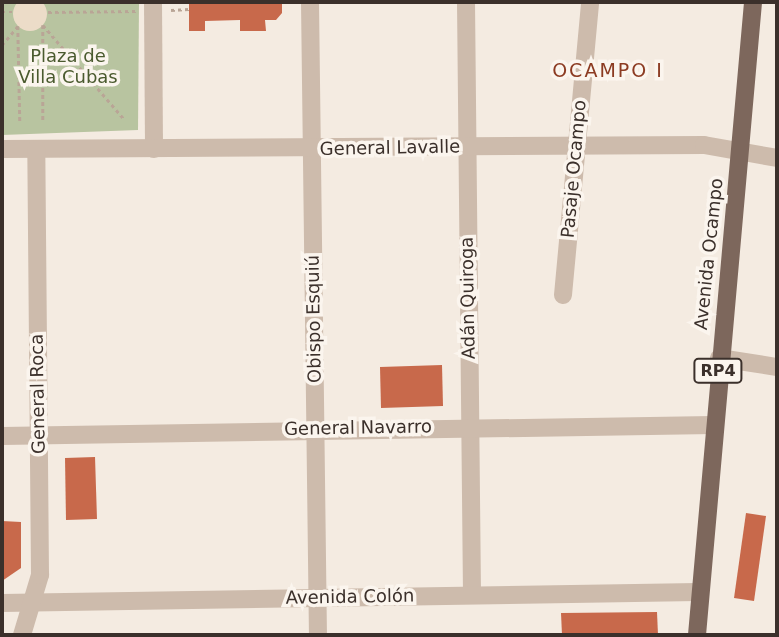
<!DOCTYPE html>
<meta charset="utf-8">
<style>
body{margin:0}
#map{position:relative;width:779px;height:637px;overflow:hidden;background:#f4ebe1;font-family:"DejaVu Sans",sans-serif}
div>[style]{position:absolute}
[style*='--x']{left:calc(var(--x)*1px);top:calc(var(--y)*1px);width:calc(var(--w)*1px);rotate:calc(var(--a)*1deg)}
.green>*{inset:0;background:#b8c4a0}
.plaza>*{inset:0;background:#ecdcc8}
.round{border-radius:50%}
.building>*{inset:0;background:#c8694b}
.path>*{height:2.5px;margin-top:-1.25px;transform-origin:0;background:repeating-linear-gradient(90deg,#b9a596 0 3.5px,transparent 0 7px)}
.minor>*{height:18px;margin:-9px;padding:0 9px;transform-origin:9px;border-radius:9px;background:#cdbbac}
.major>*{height:18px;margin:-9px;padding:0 9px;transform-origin:9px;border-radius:9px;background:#7d675c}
span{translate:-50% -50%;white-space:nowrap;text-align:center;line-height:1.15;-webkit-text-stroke:7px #fbf5ee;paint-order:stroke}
.shield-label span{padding:2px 5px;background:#fbf5ee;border:2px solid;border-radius:5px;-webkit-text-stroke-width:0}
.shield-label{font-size:16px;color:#3b302b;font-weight:700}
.park-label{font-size:18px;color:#4a5a2e}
.street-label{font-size:18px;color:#3b302b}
.neighbourhood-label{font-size:19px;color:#8c3b22;letter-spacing:2px}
.frame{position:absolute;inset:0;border:4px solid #3b302b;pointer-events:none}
</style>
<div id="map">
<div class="green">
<i style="clip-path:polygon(2px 2px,139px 2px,138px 130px,2px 135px)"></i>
</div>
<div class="plaza">
<i class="round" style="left:13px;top:-3px;width:34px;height:34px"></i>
</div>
<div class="building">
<i style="clip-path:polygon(189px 2px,282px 2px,282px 13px,276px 20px,265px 20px,266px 31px,240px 31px,240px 20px,205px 21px,205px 31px,189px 31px)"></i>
<i style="clip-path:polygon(442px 365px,443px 406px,381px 408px,380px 367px)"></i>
<i style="clip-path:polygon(95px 457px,97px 519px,66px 520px,65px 458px)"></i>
<i style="clip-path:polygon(746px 513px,766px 516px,754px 601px,734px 598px)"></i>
<i style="clip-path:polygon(2px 521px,21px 522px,21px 568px,2px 581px)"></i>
<i style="clip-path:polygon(657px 612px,658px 635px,562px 635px,561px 613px)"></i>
</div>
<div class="path">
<i style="--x:171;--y:10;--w:18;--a:-3"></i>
<i style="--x:2;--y:12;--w:10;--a:0"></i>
<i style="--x:48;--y:12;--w:88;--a:-0.7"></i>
<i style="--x:43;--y:25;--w:125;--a:49.2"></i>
<i style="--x:43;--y:25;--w:96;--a:90"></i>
<i style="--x:18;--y:26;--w:95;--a:88.8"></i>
<i style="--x:2;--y:45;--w:25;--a:-50"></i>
</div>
<div class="minor">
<i style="--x:153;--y:2;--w:147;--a:89.6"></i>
<i style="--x:310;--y:2;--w:633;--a:89.28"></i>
<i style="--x:466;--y:2;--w:593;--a:89.42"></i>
<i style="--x:2;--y:149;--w:702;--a:-0.33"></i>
<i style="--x:704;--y:145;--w:74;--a:10.1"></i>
<i style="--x:563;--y:295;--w:294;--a:-84.7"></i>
<i style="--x:719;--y:358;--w:59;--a:8.8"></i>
<i style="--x:2;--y:436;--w:711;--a:-0.89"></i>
<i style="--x:2;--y:603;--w:696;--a:-0.91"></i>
<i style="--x:22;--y:635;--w:63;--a:-73.3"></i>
<i style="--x:40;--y:575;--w:426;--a:-90.5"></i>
</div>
<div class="major">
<i style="--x:697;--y:635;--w:635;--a:-84.94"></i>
</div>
<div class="shield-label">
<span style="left:718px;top:371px">RP4</span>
</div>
<div class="park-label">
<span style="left:68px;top:67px">Plaza de<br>Villa Cubas</span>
</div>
<div class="street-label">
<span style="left:390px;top:148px;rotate:-1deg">General Lavalle</span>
<span style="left:574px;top:169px;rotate:-85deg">Pasaje Ocampo</span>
<span style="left:709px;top:254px;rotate:-84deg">Avenida Ocampo</span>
<span style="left:468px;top:298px;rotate:-91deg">Adán Quiroga</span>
<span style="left:314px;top:319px;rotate:-91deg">Obispo Esquiú</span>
<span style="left:38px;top:394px;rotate:-91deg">General Roca</span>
<span style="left:358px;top:428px;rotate:-1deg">General Navarro</span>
<span style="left:350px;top:597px;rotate:-1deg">Avenida Colón</span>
</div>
<div class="neighbourhood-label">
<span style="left:608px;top:71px">OCAMPO I</span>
</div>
<div class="frame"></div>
</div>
